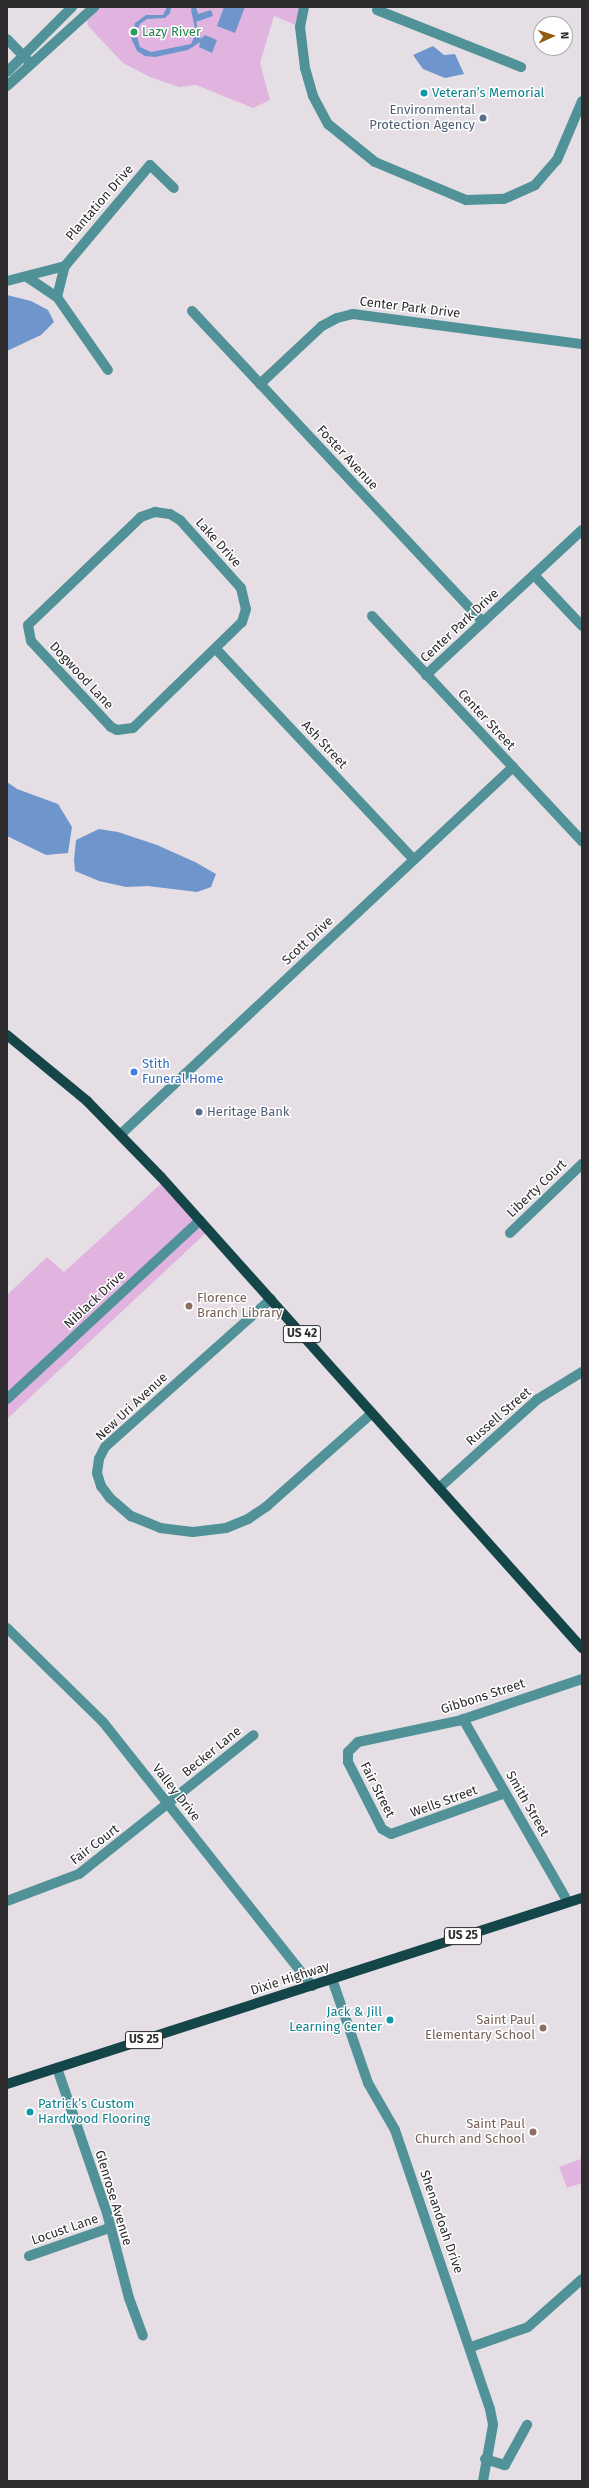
<!DOCTYPE html>
<meta charset="utf-8">
<style>
body{margin:0}
#map{position:relative;width:589px;height:2488px;overflow:hidden;background:#e5dfe5;font-family:"Fira Sans",sans-serif}
div>[style]{position:absolute}
[style*='--x']{left:calc(var(--x)*1px);top:calc(var(--y)*1px);width:calc(var(--w)*1px);rotate:calc(var(--a)*1deg)}
.green>*{inset:0;background:#e1b4df}
.water>*{inset:0;background:#6f96cc}
.minor>*{height:10px;margin:-5px;padding:0 5px;transform-origin:5px;border-radius:5px;background:#509297}
.major>*{height:10px;margin:-5px;padding:0 5px;transform-origin:5px;border-radius:5px;background:#144548}
.dots>*{width:11px;height:11px;translate:-50% -50%;box-sizing:border-box;border:2px solid #fff;border-radius:50%}
span{translate:-50% -50%;white-space:nowrap;text-align:center;line-height:1.15;-webkit-text-stroke:3px #fff;paint-order:stroke}
.shield-label span{padding:1px 3px;background:#fff;border:1px solid;border-radius:3px;-webkit-text-stroke-width:0}
.shield-label{font-size:12px;color:#2e2c2e;font-weight:700}
.leisure-label{font-size:13px;color:#27864d}
.left{translate:0 -50%;text-align:left}
.culture-label{font-size:13px;color:#0d838f}
.right{translate:-100% -50%;text-align:right}
.service-label{font-size:13px;color:#4e5e75}
.street-label{font-size:13px;color:#2e2c2e}
.shop-label{font-size:13px;color:#366cbe}
.education-label{font-size:13px;color:#785e54}
.frame{position:absolute;inset:0;border:8px solid #2e2c2e;pointer-events:none}
.north{position:absolute;left:533px;top:16px;width:40px;height:40px;box-sizing:border-box;background:#fff;border:1px solid #ababab;border-radius:50%;rotate:87deg;font-size:11px;font-weight:700;line-height:16px;text-align:center;color:#2e2c2e}
.north::after{content:'';display:block;margin:auto;width:14px;height:18px;background:#925c11;clip-path:polygon(50% 0,100% 100%,50% 72%,0 100%)}
</style>
<div id="map">
<div class="green">
<i style="clip-path:polygon(94px 7px,304px 7px,300px 27px,274px 16px,260px 63px,270px 100px,253px 108px,196px 85px,179px 87px,150px 77px,123px 63px,88px 26px,86px 14px)"></i>
<i style="clip-path:polygon(164px 1181px,209px 1230px,7px 1419px,7px 1295px,47px 1257px,64px 1272px)"></i>
<i style="clip-path:polygon(581px 2159px,582px 2183px,567px 2188px,559px 2167px)"></i>
</div>
<div class="water">
<i style="clip-path:polygon(167px 7px,171px 7px,170px 13px,165px 18px,147px 19px,140px 24px,136px 33px,140px 47px,151px 52px,191px 44px,196px 33px,191px 10px,192px 7px,196px 7px,198px 14px,211px 10px,213px 16px,196px 22px,201px 39px,205px 35px,217px 40px,212px 53px,199px 47px,200px 42px,188px 50px,155px 57px,145px 56px,137px 51px,131px 38px,135px 23px,146px 15px,163px 15px)"></i>
<i style="clip-path:polygon(224px 7px,245px 7px,235px 33px,217px 26px)"></i>
<i style="clip-path:polygon(433px 46px,444px 55px,455px 54px,464px 74px,445px 78px,423px 69px,413px 55px)"></i>
<i style="clip-path:polygon(7px 295px,31px 301px,48px 310px,54px 322px,41px 335px,7px 351px)"></i>
<i style="clip-path:polygon(7px 782px,17px 789px,58px 804px,72px 827px,68px 853px,46px 855px,7px 836px)"></i>
<i style="clip-path:polygon(99px 829px,118px 832px,157px 845px,195px 862px,216px 874px,211px 887px,197px 892px,148px 886px,126px 887px,99px 881px,75px 871px,74px 860px,76px 840px)"></i>
</div>
<div class="minor">
<i style="--x:304;--y:7;--w:20;--a:101"></i>
<i style="--x:300;--y:27;--w:41;--a:83"></i>
<i style="--x:305;--y:68;--w:29;--a:74"></i>
<i style="--x:313;--y:96;--w:32;--a:62"></i>
<i style="--x:328;--y:124;--w:60;--a:39"></i>
<i style="--x:375;--y:162;--w:99;--a:22.7"></i>
<i style="--x:466;--y:200;--w:38;--a:-2"></i>
<i style="--x:504;--y:199;--w:34;--a:-24"></i>
<i style="--x:535;--y:185;--w:33;--a:-49"></i>
<i style="--x:557;--y:160;--w:64;--a:-67"></i>
<i style="--x:377;--y:10;--w:155;--a:21.6"></i>
<i style="--x:7;--y:39;--w:30;--a:46"></i>
<i style="--x:7;--y:72;--w:92;--a:-45"></i>
<i style="--x:7;--y:86;--w:118;--a:-42.2"></i>
<i style="--x:27;--y:277;--w:36;--a:34"></i>
<i style="--x:57;--y:297;--w:89;--a:55.1"></i>
<i style="--x:7;--y:281;--w:60;--a:-14.5"></i>
<i style="--x:65;--y:266;--w:132;--a:-49.9"></i>
<i style="--x:150;--y:165;--w:33;--a:44"></i>
<i style="--x:57;--y:297;--w:32;--a:-76"></i>
<i style="--x:192;--y:311;--w:426;--a:46.9"></i>
<i style="--x:260;--y:384;--w:85;--a:-43.1"></i>
<i style="--x:322;--y:326;--w:17;--a:-28"></i>
<i style="--x:337;--y:318;--w:16;--a:-14"></i>
<i style="--x:353;--y:314;--w:231;--a:7.5"></i>
<i style="--x:155;--y:512;--w:15;--a:8"></i>
<i style="--x:170;--y:514;--w:12;--a:31"></i>
<i style="--x:180;--y:520;--w:91;--a:48.1"></i>
<i style="--x:241;--y:588;--w:22;--a:77"></i>
<i style="--x:246;--y:609;--w:14;--a:107"></i>
<i style="--x:242;--y:622;--w:152;--a:135.8"></i>
<i style="--x:133;--y:728;--w:16;--a:173"></i>
<i style="--x:117;--y:730;--w:7;--a:-153"></i>
<i style="--x:111;--y:727;--w:117;--a:-132.9"></i>
<i style="--x:31;--y:641;--w:16;--a:-101"></i>
<i style="--x:28;--y:625;--w:156;--a:-43.7"></i>
<i style="--x:141;--y:517;--w:15;--a:-20"></i>
<i style="--x:534;--y:575;--w:70;--a:46.7"></i>
<i style="--x:372;--y:616;--w:308;--a:47"></i>
<i style="--x:216;--y:649;--w:288;--a:46.8"></i>
<i style="--x:426;--y:675;--w:213;--a:-42.9"></i>
<i style="--x:121;--y:1134;--w:537;--a:-43.11"></i>
<i style="--x:510;--y:1233;--w:100;--a:-43.8"></i>
<i style="--x:271;--y:1299;--w:222;--a:138.3"></i>
<i style="--x:105;--y:1447;--w:13;--a:117"></i>
<i style="--x:99;--y:1459;--w:14;--a:98"></i>
<i style="--x:97;--y:1473;--w:14;--a:73"></i>
<i style="--x:101;--y:1486;--w:15;--a:53"></i>
<i style="--x:110;--y:1498;--w:28;--a:41"></i>
<i style="--x:131;--y:1516;--w:31;--a:22"></i>
<i style="--x:160;--y:1528;--w:33;--a:7"></i>
<i style="--x:193;--y:1532;--w:33;--a:-7"></i>
<i style="--x:226;--y:1528;--w:24;--a:-22"></i>
<i style="--x:248;--y:1519;--w:23;--a:-34"></i>
<i style="--x:267;--y:1506;--w:140;--a:-41.5"></i>
<i style="--x:7;--y:1399;--w:263;--a:-42.8"></i>
<i style="--x:439;--y:1488;--w:133;--a:-42"></i>
<i style="--x:538;--y:1399;--w:52;--a:-31.5"></i>
<i style="--x:7;--y:1628;--w:134;--a:44.4"></i>
<i style="--x:103;--y:1722;--w:337;--a:51.6"></i>
<i style="--x:463;--y:1719;--w:211;--a:60.2"></i>
<i style="--x:505;--y:1793;--w:121;--a:160.2"></i>
<i style="--x:391;--y:1834;--w:10;--a:-151"></i>
<i style="--x:382;--y:1829;--w:75;--a:-116.9"></i>
<i style="--x:348;--y:1762;--w:10;--a:-90"></i>
<i style="--x:348;--y:1752;--w:14;--a:-45"></i>
<i style="--x:358;--y:1742;--w:102;--a:-11.9"></i>
<i style="--x:458;--y:1721;--w:131;--a:-18.7"></i>
<i style="--x:7;--y:1901;--w:77;--a:-20.6"></i>
<i style="--x:79;--y:1874;--w:223;--a:-38.5"></i>
<i style="--x:332;--y:1979;--w:110;--a:70.9"></i>
<i style="--x:368;--y:2083;--w:54;--a:60.1"></i>
<i style="--x:395;--y:2130;--w:295;--a:71.2"></i>
<i style="--x:490;--y:2409;--w:16;--a:79"></i>
<i style="--x:493;--y:2425;--w:57;--a:100.1"></i>
<i style="--x:57;--y:2068;--w:153;--a:71"></i>
<i style="--x:107;--y:2213;--w:88;--a:75.5"></i>
<i style="--x:129;--y:2298;--w:40;--a:69.8"></i>
<i style="--x:29;--y:2256;--w:85;--a:-19.3"></i>
<i style="--x:471;--y:2347;--w:60;--a:-19.3"></i>
<i style="--x:528;--y:2327;--w:72;--a:-41.6"></i>
<i style="--x:485;--y:2459;--w:21;--a:17"></i>
<i style="--x:505;--y:2465;--w:46;--a:-61.2"></i>
</div>
<div class="major">
<i style="--x:7;--y:1035;--w:104;--a:39.5"></i>
<i style="--x:87;--y:1101;--w:106;--a:45.8"></i>
<i style="--x:161;--y:1177;--w:632;--a:48.21"></i>
<i style="--x:7;--y:2084;--w:604;--a:-17.93"></i>
</div>
<div class="dots">
<i style="left:134px;top:32px;background:#2e9e5b"></i>
<i style="left:424px;top:93px;background:#0f9aa8"></i>
<i style="left:483px;top:118px;background:#5c6f8a"></i>
<i style="left:134px;top:1072px;background:#3f7fe0"></i>
<i style="left:199px;top:1112px;background:#5c6f8a"></i>
<i style="left:189px;top:1306px;background:#8d6e63"></i>
<i style="left:390px;top:2020px;background:#0f9aa8"></i>
<i style="left:543px;top:2028px;background:#8d6e63"></i>
<i style="left:30px;top:2112px;background:#0f9aa8"></i>
<i style="left:533px;top:2132px;background:#8d6e63"></i>
</div>
<div class="shield-label">
<span style="left:302px;top:1334px">US 42</span>
<span style="left:463px;top:1936px">US 25</span>
<span style="left:144px;top:2040px">US 25</span>
</div>
<div class="leisure-label">
<span class="left" style="left:142px;top:32px">Lazy River</span>
</div>
<div class="culture-label">
<span class="left" style="left:432px;top:93px">Veteran’s Memorial</span>
<span class="right" style="left:382px;top:2020px">Jack &amp; Jill<br>Learning Center</span>
<span class="left" style="left:38px;top:2112px">Patrick’s Custom<br>Hardwood Flooring</span>
</div>
<div class="service-label">
<span class="right" style="left:475px;top:118px">Environmental<br>Protection Agency</span>
<span class="left" style="left:207px;top:1112px">Heritage Bank</span>
</div>
<div class="street-label">
<span style="left:100px;top:203px;rotate:-49deg">Plantation Drive</span>
<span style="left:410px;top:308px;rotate:7deg">Center Park Drive</span>
<span style="left:347px;top:458px;rotate:47deg">Foster Avenue</span>
<span style="left:218px;top:543px;rotate:48deg">Lake Drive</span>
<span style="left:460px;top:626px;rotate:-43deg">Center Park Drive</span>
<span style="left:81px;top:676px;rotate:47deg">Dogwood Lane</span>
<span style="left:486px;top:720px;rotate:47deg">Center Street</span>
<span style="left:324px;top:745px;rotate:47deg">Ash Street</span>
<span style="left:308px;top:941px;rotate:-43deg">Scott Drive</span>
<span style="left:537px;top:1189px;rotate:-44deg">Liberty Court</span>
<span style="left:95px;top:1300px;rotate:-43deg">Niblack Drive</span>
<span style="left:132px;top:1407px;rotate:-43deg">New Uri Avenue</span>
<span style="left:499px;top:1417px;rotate:-41deg">Russell Street</span>
<span style="left:483px;top:1697px;rotate:-18deg">Gibbons Street</span>
<span style="left:212px;top:1752px;rotate:-39deg">Becker Lane</span>
<span style="left:377px;top:1790px;rotate:63deg">Fair Street</span>
<span style="left:176px;top:1793px;rotate:52deg">Valley Drive</span>
<span style="left:444px;top:1802px;rotate:-20deg">Wells Street</span>
<span style="left:527px;top:1804px;rotate:60deg">Smith Street</span>
<span style="left:95px;top:1845px;rotate:-37deg">Fair Court</span>
<span style="left:290px;top:1979px;rotate:-18deg">Dixie Highway</span>
<span style="left:113px;top:2198px;rotate:73deg">Glenrose Avenue</span>
<span style="left:441px;top:2222px;rotate:71deg">Shenandoah Drive</span>
<span style="left:65px;top:2230px;rotate:-19deg">Locust Lane</span>
</div>
<div class="shop-label">
<span class="left" style="left:142px;top:1072px">Stith<br>Funeral Home</span>
</div>
<div class="education-label">
<span class="left" style="left:197px;top:1306px">Florence<br>Branch Library</span>
<span class="right" style="left:535px;top:2028px">Saint Paul<br>Elementary School</span>
<span class="right" style="left:525px;top:2132px">Saint Paul<br>Church and School</span>
</div>
<div class="frame"></div>
<div class="north">N</div>
</div>
